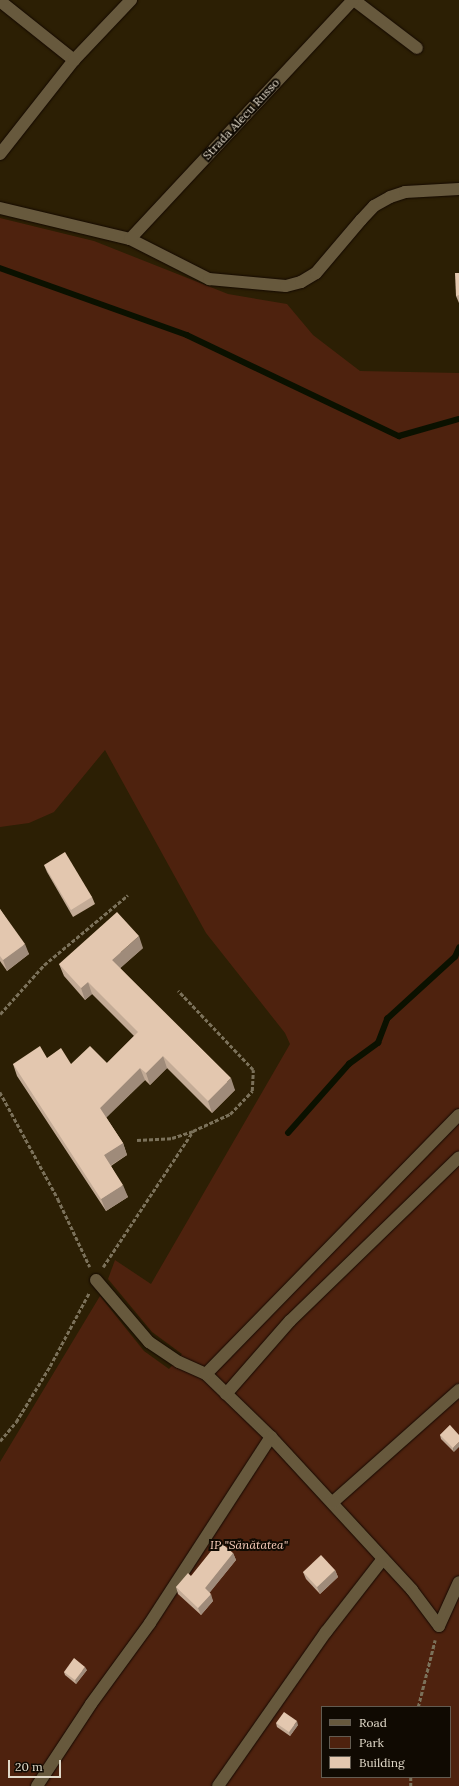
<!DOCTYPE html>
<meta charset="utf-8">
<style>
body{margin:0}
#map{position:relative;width:459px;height:1786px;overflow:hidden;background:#2c1f04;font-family:Lora,serif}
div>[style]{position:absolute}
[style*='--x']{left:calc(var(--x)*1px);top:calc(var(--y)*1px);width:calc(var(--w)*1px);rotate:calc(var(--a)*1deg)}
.green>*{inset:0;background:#4e220e}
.stream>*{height:5.5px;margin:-2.75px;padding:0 2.75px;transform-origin:2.75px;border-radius:2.75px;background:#0b1100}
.path>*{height:2.5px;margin-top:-1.25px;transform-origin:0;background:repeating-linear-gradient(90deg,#7b715a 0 4px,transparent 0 6px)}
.roads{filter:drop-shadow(0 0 1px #140900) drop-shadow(0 0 1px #140900)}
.minor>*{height:12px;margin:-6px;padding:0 6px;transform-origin:6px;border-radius:6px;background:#67593d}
.wall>*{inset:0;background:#c3ab96}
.shaded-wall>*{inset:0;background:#9f8b7a}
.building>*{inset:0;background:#e3c7af}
span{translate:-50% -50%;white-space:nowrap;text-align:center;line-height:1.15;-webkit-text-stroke:4px #100a02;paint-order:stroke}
.street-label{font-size:12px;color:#e0d8c8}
.park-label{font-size:12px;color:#facfbd;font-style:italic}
.legend{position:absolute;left:321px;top:1706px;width:130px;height:72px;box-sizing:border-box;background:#100a02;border:1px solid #635c51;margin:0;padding:5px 7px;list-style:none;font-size:12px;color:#e0d8c8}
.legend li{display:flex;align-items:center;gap:8px;height:20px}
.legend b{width:20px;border:1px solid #635c51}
.scale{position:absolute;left:8px;top:1760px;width:53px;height:18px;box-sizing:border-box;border:2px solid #e0d8c8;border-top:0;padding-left:5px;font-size:12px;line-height:14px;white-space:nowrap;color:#e0d8c8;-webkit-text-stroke:3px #100a02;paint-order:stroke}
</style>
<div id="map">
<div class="green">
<i style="clip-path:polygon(evenodd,0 218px,94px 241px,228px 294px,287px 304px,313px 335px,360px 371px,459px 373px,459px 1786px,0 1786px,0 1462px,100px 1296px,144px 1351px,169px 1369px,182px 1354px,152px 1332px,108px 1279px,115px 1260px,151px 1284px,290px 1044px,285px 1033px,206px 933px,105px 750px,54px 812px,29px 823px,0 827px,0 218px,322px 1707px,450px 1707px,450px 1777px,322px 1777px,322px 1707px)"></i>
</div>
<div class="stream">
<i style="--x:0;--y:268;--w:199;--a:19.7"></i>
<i style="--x:187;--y:335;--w:235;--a:25.5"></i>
<i style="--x:399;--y:436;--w:62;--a:-15.8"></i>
<i style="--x:288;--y:1133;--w:92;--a:-48.5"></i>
<i style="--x:349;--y:1064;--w:36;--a:-36"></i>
<i style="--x:378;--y:1043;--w:26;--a:-69"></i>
<i style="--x:387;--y:1019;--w:92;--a:-42.4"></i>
<i style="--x:455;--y:957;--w:10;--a:-66"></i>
</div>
<div class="path">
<i style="--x:0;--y:1014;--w:66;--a:-48.1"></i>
<i style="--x:44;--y:965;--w:109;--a:-39.8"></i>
<i style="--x:0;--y:1092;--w:122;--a:61.5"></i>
<i style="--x:58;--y:1199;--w:75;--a:64.8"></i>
<i style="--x:137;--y:1140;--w:35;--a:-3"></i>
<i style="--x:172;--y:1138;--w:22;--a:-18"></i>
<i style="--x:103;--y:1267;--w:163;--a:-56.5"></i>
<i style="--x:193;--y:1131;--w:41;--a:-24.7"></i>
<i style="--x:230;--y:1114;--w:32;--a:-46"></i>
<i style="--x:252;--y:1091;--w:21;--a:-87"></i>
<i style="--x:253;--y:1070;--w:109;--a:-133.5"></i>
<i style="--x:0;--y:1441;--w:25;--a:-50"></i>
<i style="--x:16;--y:1422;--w:66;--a:-58.7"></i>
<i style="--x:50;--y:1366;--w:83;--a:-61.9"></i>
<i style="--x:418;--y:1707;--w:69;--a:-75.8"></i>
<i style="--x:411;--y:1777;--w:9;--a:90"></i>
</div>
<div class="roads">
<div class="minor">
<i style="--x:354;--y:0;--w:79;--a:37.3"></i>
<i style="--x:0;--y:1;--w:95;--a:38.6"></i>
<i style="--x:0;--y:154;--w:120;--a:-51.8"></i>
<i style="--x:74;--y:60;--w:83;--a:-46.5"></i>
<i style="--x:0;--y:208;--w:134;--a:13.4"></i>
<i style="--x:130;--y:239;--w:89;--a:26.9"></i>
<i style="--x:209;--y:279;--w:77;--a:5.2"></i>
<i style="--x:286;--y:286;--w:16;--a:-15"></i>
<i style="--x:301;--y:282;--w:17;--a:-31"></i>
<i style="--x:316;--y:273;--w:70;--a:-49.7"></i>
<i style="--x:361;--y:220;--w:19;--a:-47"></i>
<i style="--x:374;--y:206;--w:18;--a:-29"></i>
<i style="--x:390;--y:197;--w:16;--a:-18"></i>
<i style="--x:405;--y:192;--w:54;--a:-3.2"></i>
<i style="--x:130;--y:239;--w:327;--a:-47"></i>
<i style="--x:96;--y:1280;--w:82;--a:49.5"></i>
<i style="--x:149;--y:1342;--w:36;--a:34"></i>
<i style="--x:179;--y:1362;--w:30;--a:24"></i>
<i style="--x:206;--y:1374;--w:91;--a:44.1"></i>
<i style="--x:271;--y:1437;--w:208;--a:47.3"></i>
<i style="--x:412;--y:1590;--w:45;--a:53.1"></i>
<i style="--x:206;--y:1374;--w:362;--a:-45.7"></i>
<i style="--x:226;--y:1394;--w:97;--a:-48.8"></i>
<i style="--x:290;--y:1321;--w:235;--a:-44.1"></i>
<i style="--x:333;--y:1502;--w:169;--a:-41.6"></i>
<i style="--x:439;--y:1626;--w:48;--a:-65.6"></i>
<i style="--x:37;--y:1786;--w:98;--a:-56.6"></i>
<i style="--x:91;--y:1704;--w:100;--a:-53.9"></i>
<i style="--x:150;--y:1623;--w:222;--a:-57"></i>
<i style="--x:218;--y:1786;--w:188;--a:-55"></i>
<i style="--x:326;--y:1632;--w:91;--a:-52.1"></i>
</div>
</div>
<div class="wall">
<i style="clip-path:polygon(459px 273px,459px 303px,456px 296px)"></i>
<i style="clip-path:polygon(44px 865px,92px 897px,95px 904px,73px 917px,47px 872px)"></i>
<i style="clip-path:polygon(0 909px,29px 954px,7px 971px,0 961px)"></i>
<i style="clip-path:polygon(143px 948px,120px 968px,235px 1090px,212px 1113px,167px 1068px,150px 1085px,145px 1080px,106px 1117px,123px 1143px,127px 1155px,111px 1166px,128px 1197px,106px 1211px,17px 1076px,13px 1064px,47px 1058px,71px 1064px,107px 1063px,134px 1036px,92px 994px,85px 1000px,64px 976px,59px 964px)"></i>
<i style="clip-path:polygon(450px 1425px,454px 1452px,441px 1439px,440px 1435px)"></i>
<i style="clip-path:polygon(233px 1553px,236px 1560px,209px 1593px,213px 1601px,201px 1615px,178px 1594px,176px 1587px,191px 1576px)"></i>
<i style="clip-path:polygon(335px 1570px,338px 1577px,320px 1594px,306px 1579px,303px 1572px)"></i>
<i style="clip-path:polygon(87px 1670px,76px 1684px,65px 1675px,64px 1672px)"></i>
<i style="clip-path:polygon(276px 1723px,298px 1725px,290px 1736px,277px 1727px)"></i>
</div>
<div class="shaded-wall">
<i style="clip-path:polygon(139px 936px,143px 948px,116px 972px,112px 960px)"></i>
<i style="clip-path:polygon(25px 944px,29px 954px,7px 971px,3px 960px)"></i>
<i style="clip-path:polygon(88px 982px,92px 994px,85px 1000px,81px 988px)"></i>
<i style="clip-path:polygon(163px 1056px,167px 1068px,150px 1085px,146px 1073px)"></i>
<i style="clip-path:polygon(140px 1068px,145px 1080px,104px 1120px,100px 1108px)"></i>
<i style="clip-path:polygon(231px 1078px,235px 1090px,212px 1113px,208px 1101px)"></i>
<i style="clip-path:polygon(123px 1143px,127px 1155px,108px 1167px,104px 1155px)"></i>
<i style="clip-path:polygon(123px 1185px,128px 1197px,106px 1211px,101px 1199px)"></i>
<i style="clip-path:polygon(459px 1442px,459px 1447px,454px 1452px,453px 1448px)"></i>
<i style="clip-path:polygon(233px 1553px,236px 1560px,207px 1596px,205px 1588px)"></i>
<i style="clip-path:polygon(335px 1570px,338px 1577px,320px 1594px,317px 1587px)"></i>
<i style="clip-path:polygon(211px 1594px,213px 1601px,201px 1615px,198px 1608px)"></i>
<i style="clip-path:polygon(85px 1667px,87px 1670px,76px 1684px,75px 1680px)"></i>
<i style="clip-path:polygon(297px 1721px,298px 1725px,290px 1736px,289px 1732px)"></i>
</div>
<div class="building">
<i style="clip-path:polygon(455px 273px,459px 273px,459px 295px,456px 296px)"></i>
<i style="clip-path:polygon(65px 852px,92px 897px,71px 910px,44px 865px)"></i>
<i style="clip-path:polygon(0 909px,25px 944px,3px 960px,0 956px)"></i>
<i style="clip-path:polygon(117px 912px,139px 936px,112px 960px,231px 1078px,208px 1101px,163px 1056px,146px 1073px,140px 1068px,100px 1108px,123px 1143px,104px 1155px,123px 1185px,101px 1199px,13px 1064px,40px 1046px,47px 1058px,61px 1048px,71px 1064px,90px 1046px,107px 1063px,138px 1032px,88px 982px,81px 988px,59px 964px)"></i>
<i style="clip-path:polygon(450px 1425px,459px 1435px,459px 1442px,453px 1448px,440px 1435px)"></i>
<i style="clip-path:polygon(219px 1541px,233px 1553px,205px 1588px,211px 1594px,198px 1608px,176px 1587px,188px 1573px,191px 1576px)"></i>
<i style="clip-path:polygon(321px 1555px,335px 1570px,317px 1587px,303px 1572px)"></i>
<i style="clip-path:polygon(74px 1658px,85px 1667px,75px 1680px,64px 1672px)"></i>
<i style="clip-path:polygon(284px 1712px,297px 1721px,289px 1732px,276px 1723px)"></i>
</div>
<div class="street-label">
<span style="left:241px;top:119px;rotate:-47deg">Strada Alecu Russo</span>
</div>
<div class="park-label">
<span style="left:249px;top:1545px">IP "Sănătatea"</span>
</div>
<ul class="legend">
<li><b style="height:5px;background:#67593d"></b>Road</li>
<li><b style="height:11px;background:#4e220e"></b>Park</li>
<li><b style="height:11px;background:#e3c7af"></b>Building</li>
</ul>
<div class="scale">20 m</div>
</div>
